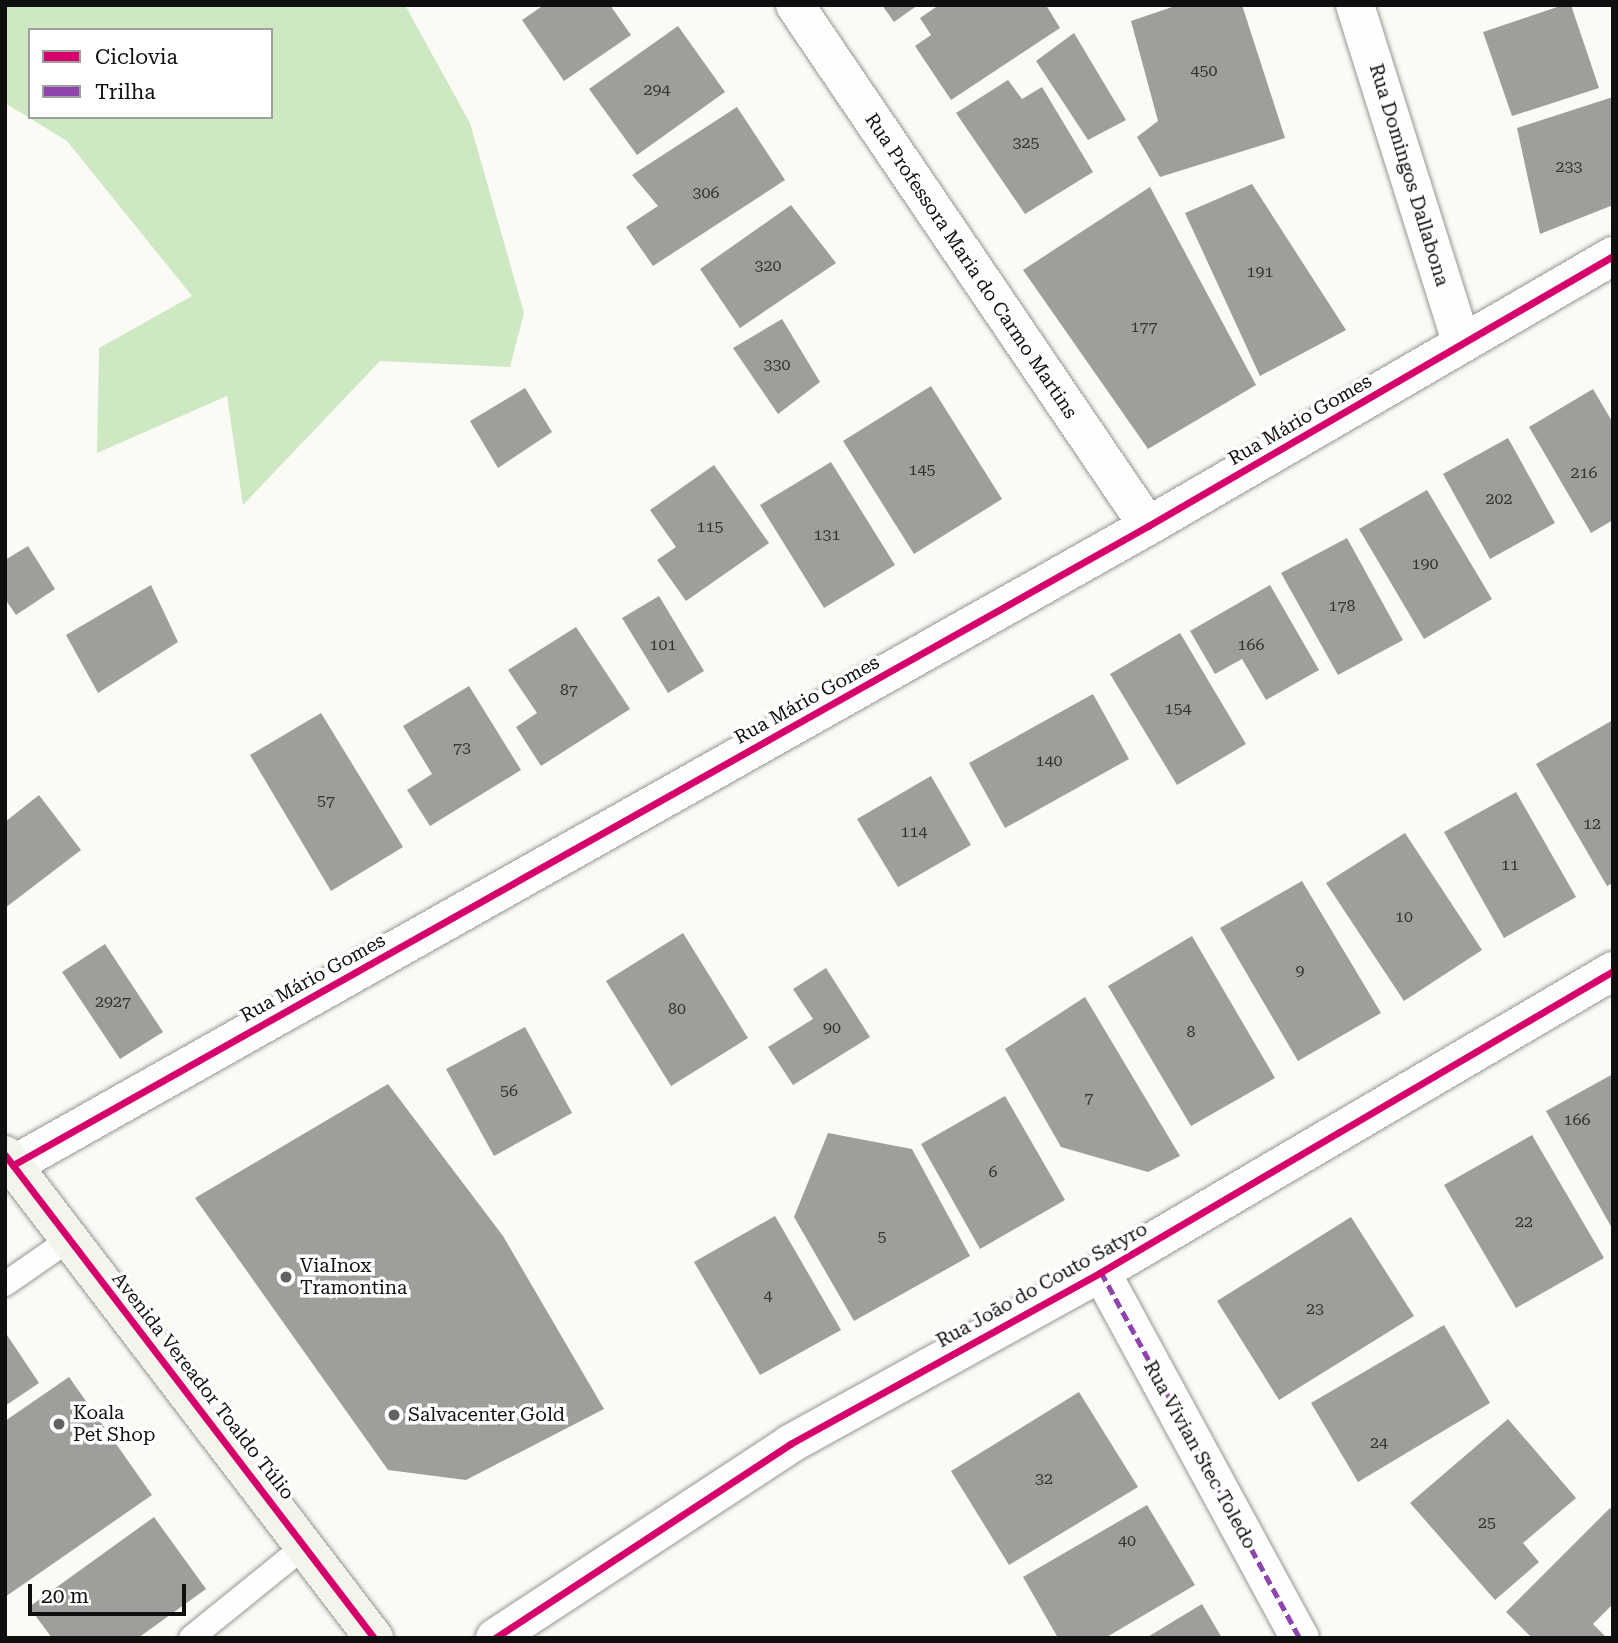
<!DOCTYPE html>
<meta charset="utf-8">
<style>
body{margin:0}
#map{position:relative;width:1618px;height:1643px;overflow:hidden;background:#fbfbf5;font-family:"Roboto Serif",serif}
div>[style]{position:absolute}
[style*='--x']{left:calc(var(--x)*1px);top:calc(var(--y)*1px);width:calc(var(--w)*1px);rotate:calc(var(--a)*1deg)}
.forest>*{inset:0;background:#cee8c4}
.building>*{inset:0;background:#9f9e9a}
.roads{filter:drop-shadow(0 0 2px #959593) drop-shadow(0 0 2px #959593)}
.service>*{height:24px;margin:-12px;padding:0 12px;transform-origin:12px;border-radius:12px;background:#fefefe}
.minor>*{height:38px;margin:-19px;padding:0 19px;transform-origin:19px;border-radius:19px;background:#fefefe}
.secondary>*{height:38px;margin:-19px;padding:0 19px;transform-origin:19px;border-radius:19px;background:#f3f4eb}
.quiet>*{height:5px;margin-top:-2.5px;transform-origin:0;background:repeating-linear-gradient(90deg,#8e44ad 0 10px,transparent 0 15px)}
.cycleway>*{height:7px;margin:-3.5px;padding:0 3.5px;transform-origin:3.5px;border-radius:3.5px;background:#d6006c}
.dots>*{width:19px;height:19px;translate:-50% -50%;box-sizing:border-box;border:4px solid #fff;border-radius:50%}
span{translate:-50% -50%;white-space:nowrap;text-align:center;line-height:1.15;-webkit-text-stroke:7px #fff;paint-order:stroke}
.number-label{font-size:16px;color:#333332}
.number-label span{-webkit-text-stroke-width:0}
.street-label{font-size:19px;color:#0f0f0f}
.poi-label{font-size:19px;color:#0f0f0f}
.left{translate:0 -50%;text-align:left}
.frame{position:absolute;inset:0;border:7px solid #0f0f0f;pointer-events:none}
.legend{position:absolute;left:28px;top:28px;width:245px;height:91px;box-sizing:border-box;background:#fff;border:2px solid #9f9f9f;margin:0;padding:9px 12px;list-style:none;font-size:21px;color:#0f0f0f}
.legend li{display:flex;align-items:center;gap:14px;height:35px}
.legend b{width:35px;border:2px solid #9f9f9f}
.scale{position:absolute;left:28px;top:1584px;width:158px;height:32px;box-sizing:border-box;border:4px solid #0f0f0f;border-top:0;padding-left:9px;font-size:21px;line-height:24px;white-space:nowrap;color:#0f0f0f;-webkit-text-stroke:5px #fff;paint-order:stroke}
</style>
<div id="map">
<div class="forest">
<i style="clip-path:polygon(evenodd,5px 5px,405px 5px,470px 123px,524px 313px,510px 367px,380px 361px,243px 505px,227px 396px,97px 453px,99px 348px,192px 296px,67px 141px,5px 103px,5px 5px,30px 30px,271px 30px,271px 117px,30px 117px,30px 30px)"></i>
</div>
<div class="building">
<i style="clip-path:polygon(544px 5px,610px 5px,631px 35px,564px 81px,522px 20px)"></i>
<i style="clip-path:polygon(882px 5px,918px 5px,894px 22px)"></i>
<i style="clip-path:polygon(939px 5px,1046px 5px,1060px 28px,951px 100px,915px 46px,931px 35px,920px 18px)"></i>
<i style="clip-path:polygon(1178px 5px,1242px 5px,1285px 138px,1160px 177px,1137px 137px,1158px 121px,1131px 21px)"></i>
<i style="clip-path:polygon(1563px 5px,1571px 5px,1599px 88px,1512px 116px,1483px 32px)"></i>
<i style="clip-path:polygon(678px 26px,725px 92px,637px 155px,589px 89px)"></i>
<i style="clip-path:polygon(1074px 33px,1126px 120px,1088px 140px,1036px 61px)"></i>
<i style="clip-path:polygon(1008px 80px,1022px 99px,1042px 87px,1093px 172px,1025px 214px,956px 113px)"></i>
<i style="clip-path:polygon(1613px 97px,1613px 205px,1540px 234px,1517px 128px)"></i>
<i style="clip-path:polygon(737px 107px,785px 180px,653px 266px,626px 227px,658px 206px,632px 175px)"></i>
<i style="clip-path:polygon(1252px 184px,1346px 330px,1260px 376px,1185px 213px)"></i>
<i style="clip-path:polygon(1150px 187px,1256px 385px,1148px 449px,1023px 270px)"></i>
<i style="clip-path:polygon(791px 205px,836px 263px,740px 328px,700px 269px)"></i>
<i style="clip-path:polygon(782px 319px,820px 382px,778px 414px,733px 348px)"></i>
<i style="clip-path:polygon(931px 386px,1002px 499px,914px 554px,843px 441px)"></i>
<i style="clip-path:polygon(525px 388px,552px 432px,498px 468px,470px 421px)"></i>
<i style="clip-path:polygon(1593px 389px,1613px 423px,1613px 520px,1591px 533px,1529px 427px)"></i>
<i style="clip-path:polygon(1508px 438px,1555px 523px,1490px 559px,1443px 474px)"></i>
<i style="clip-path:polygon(831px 462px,895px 565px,824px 608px,760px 505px)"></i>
<i style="clip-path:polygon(714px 465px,769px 543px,686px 601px,657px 560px,676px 547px,650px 510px)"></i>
<i style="clip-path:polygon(1427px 490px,1492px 599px,1424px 639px,1359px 529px)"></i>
<i style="clip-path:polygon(1347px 538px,1403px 640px,1338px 675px,1281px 573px)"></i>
<i style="clip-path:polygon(28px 546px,55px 589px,16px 615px,5px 599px,5px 560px)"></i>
<i style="clip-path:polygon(151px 585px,178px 642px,98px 693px,66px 635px)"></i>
<i style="clip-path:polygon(1270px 585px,1319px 670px,1266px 700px,1242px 659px,1215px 674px,1190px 631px)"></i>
<i style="clip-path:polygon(659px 596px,704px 671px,668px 693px,622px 618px)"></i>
<i style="clip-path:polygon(576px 627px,630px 709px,541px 766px,516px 727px,537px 713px,508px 670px)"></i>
<i style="clip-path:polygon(1180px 633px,1246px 744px,1177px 785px,1110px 674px)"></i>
<i style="clip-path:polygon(469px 686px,521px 770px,430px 826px,407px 790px,432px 774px,403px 726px)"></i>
<i style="clip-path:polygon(1093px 694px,1129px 759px,1005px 828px,969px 763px)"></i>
<i style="clip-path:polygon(321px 713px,403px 847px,331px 891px,250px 755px)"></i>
<i style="clip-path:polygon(1613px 720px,1613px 883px,1607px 886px,1536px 764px)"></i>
<i style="clip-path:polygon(931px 776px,971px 845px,898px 887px,857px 819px)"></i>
<i style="clip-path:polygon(1516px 792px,1576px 897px,1504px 938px,1444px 832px)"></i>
<i style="clip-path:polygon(39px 795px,81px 850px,5px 908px,5px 822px)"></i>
<i style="clip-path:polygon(1405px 833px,1482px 950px,1404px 1001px,1326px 883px)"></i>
<i style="clip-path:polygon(1302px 881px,1381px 1013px,1298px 1061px,1220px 928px)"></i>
<i style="clip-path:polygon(683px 933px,748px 1038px,671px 1086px,606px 981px)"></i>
<i style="clip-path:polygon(1192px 936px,1275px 1078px,1191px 1126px,1108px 986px)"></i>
<i style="clip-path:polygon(105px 944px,163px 1032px,120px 1059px,62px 972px)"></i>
<i style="clip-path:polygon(826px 968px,870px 1037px,793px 1085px,768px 1047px,813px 1019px,793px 989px)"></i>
<i style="clip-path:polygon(1085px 997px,1180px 1156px,1148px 1172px,1061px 1147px,1005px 1049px)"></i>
<i style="clip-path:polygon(525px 1027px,572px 1113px,494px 1156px,446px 1069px)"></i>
<i style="clip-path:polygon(1613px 1074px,1613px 1230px,1546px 1111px)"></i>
<i style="clip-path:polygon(388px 1084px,503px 1236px,604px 1409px,466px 1480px,388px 1470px,195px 1198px)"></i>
<i style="clip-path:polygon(1005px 1096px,1065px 1200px,980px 1249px,921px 1144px)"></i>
<i style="clip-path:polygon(828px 1133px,912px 1149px,970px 1256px,854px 1321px,794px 1217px)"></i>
<i style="clip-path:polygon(1532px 1135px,1604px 1258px,1516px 1308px,1444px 1185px)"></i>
<i style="clip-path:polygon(775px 1216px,841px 1330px,760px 1375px,694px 1262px)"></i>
<i style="clip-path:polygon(1351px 1217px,1414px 1316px,1279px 1400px,1217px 1301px)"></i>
<i style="clip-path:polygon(1444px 1325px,1490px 1403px,1358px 1482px,1311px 1403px)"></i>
<i style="clip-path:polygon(5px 1332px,39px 1383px,5px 1406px)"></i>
<i style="clip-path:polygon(69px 1377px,152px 1495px,5px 1597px,5px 1421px)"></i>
<i style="clip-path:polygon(1079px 1392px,1138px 1487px,1009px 1565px,951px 1471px)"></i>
<i style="clip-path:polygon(1508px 1419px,1576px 1498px,1523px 1543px,1539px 1562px,1495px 1600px,1410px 1503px)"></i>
<i style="clip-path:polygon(1147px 1505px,1195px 1585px,1105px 1638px,1058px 1638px,1023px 1577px)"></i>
<i style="clip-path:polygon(1610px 1508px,1613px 1511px,1613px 1604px,1593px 1624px,1607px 1638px,1532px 1638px,1506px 1612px)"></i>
<i style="clip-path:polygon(154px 1517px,206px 1589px,138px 1638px,52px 1638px,29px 1607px)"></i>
<i style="clip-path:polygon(1202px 1604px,1222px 1638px,1146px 1638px)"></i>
</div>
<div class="roads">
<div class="service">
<i style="--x:5;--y:1284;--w:79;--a:-34.7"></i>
<i style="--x:191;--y:1638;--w:148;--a:-39"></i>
</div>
<div class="minor">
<i style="--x:795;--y:5;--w:629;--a:55.88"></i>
<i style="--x:1355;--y:5;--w:355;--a:72.5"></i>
<i style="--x:13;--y:1165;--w:1303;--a:-29.38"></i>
<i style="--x:1148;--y:526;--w:538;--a:-30.14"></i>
<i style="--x:1101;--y:1272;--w:417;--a:61.5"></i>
<i style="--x:495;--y:1638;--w:353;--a:-33.3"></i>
<i style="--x:790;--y:1444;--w:355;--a:-28.9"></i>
<i style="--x:1101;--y:1272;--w:594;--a:-30.45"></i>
</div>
<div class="secondary">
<i style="--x:5;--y:1155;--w:608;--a:52.62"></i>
</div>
</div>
<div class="quiet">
<i style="--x:1101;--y:1272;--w:417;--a:61.5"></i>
</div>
<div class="cycleway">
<i style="--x:5;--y:1155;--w:608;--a:52.62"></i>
<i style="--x:13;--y:1165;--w:1303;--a:-29.38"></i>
<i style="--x:1148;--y:526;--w:538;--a:-30.14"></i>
<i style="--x:495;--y:1638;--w:353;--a:-33.3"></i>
<i style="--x:790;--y:1444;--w:355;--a:-28.9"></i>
<i style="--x:1101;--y:1272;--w:594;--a:-30.45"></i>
</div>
<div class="dots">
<i style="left:286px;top:1277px;background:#626260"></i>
<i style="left:394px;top:1415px;background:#626260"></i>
<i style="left:59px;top:1424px;background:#626260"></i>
</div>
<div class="number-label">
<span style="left:1204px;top:71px">450</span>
<span style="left:657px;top:90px">294</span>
<span style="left:1026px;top:143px">325</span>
<span style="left:1569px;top:167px">233</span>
<span style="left:706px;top:193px">306</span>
<span style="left:768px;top:266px">320</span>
<span style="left:1260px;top:272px">191</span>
<span style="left:1144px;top:327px">177</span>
<span style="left:777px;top:365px">330</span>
<span style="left:922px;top:470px">145</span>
<span style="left:1584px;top:473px">216</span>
<span style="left:1499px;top:499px">202</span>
<span style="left:710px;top:527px">115</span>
<span style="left:827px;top:535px">131</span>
<span style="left:1425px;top:564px">190</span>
<span style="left:1342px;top:606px">178</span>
<span style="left:663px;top:645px">101</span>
<span style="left:1251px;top:645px">166</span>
<span style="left:569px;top:690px">87</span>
<span style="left:1178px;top:709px">154</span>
<span style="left:462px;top:748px">73</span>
<span style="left:1049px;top:761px">140</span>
<span style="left:326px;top:801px">57</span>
<span style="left:1592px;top:824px">12</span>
<span style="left:914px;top:832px">114</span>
<span style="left:1510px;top:865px">11</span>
<span style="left:1404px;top:917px">10</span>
<span style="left:1300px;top:971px">9</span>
<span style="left:113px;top:1002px">2927</span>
<span style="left:677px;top:1009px">80</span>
<span style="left:832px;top:1028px">90</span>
<span style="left:1191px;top:1032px">8</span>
<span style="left:509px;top:1091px">56</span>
<span style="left:1089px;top:1098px">7</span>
<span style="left:1577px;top:1120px">166</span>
<span style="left:993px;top:1172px">6</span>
<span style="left:1524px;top:1222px">22</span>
<span style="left:882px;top:1237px">5</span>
<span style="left:768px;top:1296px">4</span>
<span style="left:1315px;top:1309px">23</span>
<span style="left:1379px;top:1443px">24</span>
<span style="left:1044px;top:1479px">32</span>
<span style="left:1487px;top:1523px">25</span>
<span style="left:1127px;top:1541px">40</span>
</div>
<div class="street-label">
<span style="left:1409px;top:175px;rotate:73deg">Rua Domingos Dallabona</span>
<span style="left:971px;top:266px;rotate:56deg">Rua Professora Maria do Carmo Martins</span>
<span style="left:1300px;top:420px;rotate:-30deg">Rua Mário Gomes</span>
<span style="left:807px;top:700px;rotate:-29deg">Rua Mário Gomes</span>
<span style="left:313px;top:978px;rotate:-29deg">Rua Mário Gomes</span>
<span style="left:1042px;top:1285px;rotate:-29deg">Rua João do Couto Satyro</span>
<span style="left:203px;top:1386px;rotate:52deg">Avenida Vereador Toaldo Túlio</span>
<span style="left:1200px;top:1455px;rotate:61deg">Rua Vivian Stec Toledo</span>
</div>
<div class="poi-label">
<span class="left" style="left:300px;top:1277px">ViaInox<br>Tramontina</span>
<span class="left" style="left:73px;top:1424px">Koala<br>Pet Shop</span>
<span class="left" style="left:408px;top:1415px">Salvacenter Gold</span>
</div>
<div class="frame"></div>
<ul class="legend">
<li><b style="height:9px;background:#d6006c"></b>Ciclovia</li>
<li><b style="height:9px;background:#8e44ad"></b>Trilha</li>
</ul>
<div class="scale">20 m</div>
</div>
